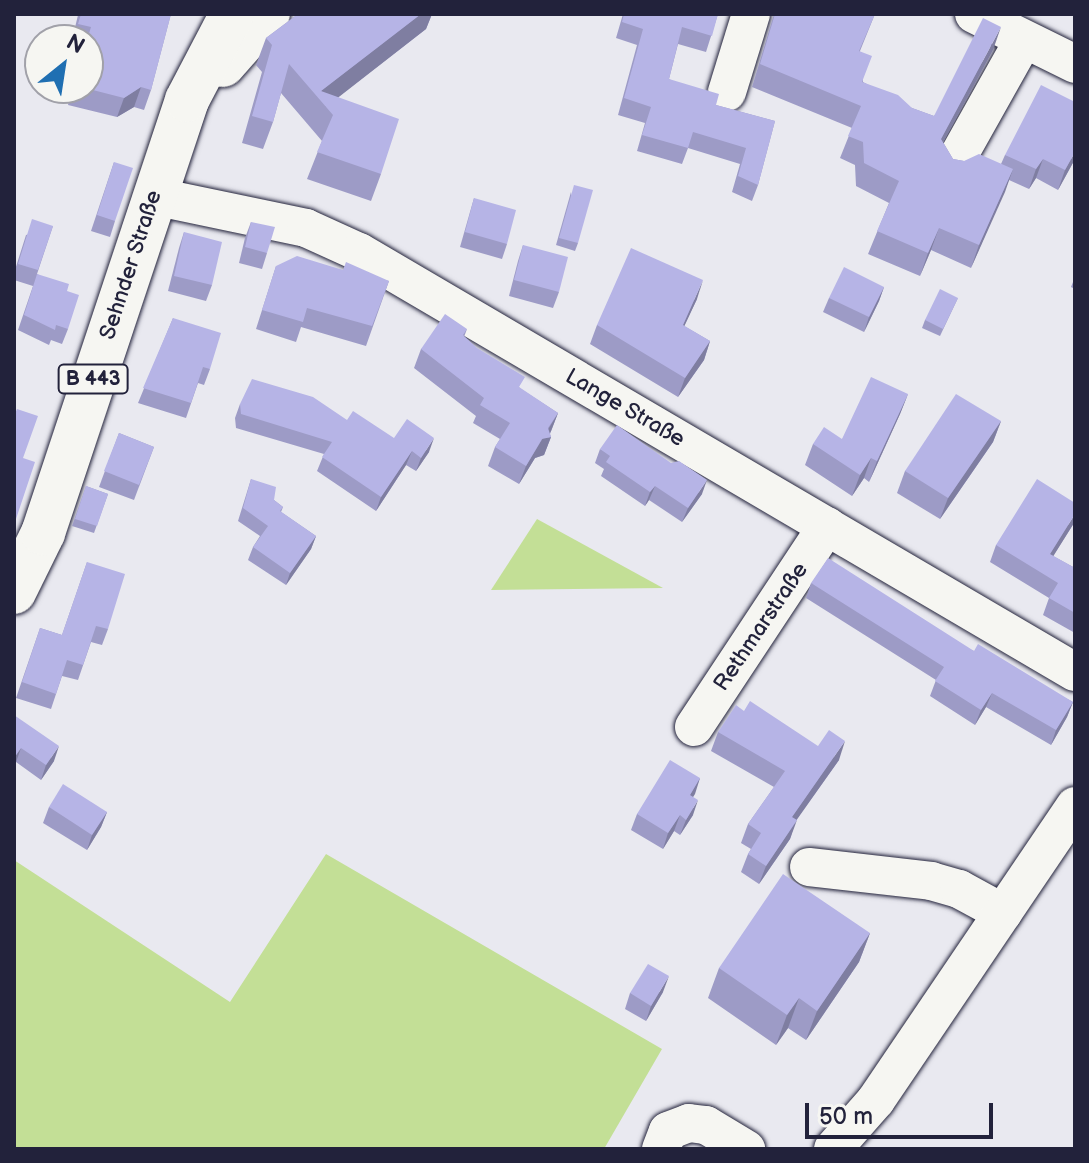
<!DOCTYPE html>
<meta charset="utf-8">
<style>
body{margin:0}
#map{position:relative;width:1089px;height:1163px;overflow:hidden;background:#e9e9f0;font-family:"Balsamiq Sans",sans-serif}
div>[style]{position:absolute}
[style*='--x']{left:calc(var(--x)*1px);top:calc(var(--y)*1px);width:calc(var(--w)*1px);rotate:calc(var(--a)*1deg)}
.green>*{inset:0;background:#c3df96}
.roads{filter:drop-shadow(0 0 2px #22223b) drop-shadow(0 0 2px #22223b)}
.minor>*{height:38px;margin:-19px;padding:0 19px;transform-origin:19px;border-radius:19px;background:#f6f6f2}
.major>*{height:44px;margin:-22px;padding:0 22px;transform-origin:22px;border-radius:22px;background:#f6f6f2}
.wall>*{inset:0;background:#9d9bc6}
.shaded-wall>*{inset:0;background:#7f7ea1}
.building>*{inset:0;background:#b6b4e6}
span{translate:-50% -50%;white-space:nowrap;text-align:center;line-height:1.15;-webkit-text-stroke:8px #f6f6f2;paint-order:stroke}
.shield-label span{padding:2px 6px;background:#f6f6f2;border:2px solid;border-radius:6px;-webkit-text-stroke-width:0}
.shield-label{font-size:20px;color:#22223b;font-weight:700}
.street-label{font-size:22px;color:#22223b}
.frame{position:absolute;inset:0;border:16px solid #22223b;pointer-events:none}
.north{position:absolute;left:24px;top:24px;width:80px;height:80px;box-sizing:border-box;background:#f6f6f2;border:2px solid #a1a1a9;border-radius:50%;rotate:30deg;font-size:22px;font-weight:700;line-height:32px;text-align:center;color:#22223b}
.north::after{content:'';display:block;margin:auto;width:28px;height:36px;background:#1f6fb2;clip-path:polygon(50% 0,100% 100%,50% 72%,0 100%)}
.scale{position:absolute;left:805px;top:1103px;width:188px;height:36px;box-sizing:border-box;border:4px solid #22223b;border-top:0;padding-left:10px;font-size:24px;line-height:28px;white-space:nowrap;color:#22223b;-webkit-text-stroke:6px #f6f6f2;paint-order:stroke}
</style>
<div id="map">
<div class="green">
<i style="clip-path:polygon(537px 519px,663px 588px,491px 590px)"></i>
<i style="clip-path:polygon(326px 854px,662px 1049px,604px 1149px,14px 1149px,14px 860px,230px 1002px)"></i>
</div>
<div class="roads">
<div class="minor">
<i style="--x:974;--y:14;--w:113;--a:26.3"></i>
<i style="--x:727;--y:92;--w:82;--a:-72.9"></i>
<i style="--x:955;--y:162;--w:139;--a:-60.7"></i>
<i style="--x:153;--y:196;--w:156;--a:11.8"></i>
<i style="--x:306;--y:228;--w:58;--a:24.4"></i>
<i style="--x:359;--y:252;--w:830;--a:30.4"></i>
<i style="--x:694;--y:727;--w:241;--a:-56.5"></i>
<i style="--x:809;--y:867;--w:123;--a:6.5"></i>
<i style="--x:931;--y:881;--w:29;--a:16"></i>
<i style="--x:959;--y:889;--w:50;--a:28.6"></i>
<i style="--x:661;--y:1149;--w:19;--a:-69"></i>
<i style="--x:668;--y:1131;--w:22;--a:-21"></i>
<i style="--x:689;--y:1123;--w:17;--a:7"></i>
<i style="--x:706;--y:1125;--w:47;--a:31"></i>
<i style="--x:833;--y:1149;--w:65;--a:-48.7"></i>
<i style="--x:876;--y:1100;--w:355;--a:-55.9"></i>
</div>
<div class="major">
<i style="--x:223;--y:65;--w:68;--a:-48.6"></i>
<i style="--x:14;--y:592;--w:66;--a:-63.8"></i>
<i style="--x:43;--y:533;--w:456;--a:-71.6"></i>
<i style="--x:187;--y:100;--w:97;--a:-62.4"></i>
</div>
</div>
<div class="wall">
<i style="clip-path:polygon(76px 14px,171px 14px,151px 90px,144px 110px,134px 107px,117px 117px,68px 105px,72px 88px,88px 88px,88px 40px,72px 40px,78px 15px)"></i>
<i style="clip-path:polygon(298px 14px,432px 14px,426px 29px,338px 97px,381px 174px,371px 201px,307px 179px,322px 141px,281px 93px,273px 122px,263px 149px,242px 143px,262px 72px,256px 65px,266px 38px)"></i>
<i style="clip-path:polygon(623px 14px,718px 14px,706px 52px,678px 44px,669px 79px,716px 105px,775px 121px,758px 185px,752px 201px,732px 192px,740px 164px,688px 148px,682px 164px,637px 151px,645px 123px,618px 115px,637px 45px,616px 38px)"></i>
<i style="clip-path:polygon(774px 14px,875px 14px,860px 51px,863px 82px,912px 108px,934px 116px,993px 50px,943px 142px,953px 159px,964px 161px,1001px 164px,1005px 155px,1075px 159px,1058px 190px,1036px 178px,1029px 189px,1009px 180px,971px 268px,931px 250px,920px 276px,868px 254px,889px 203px,856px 186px,855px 165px,840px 158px,852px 128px,752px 87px)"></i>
<i style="clip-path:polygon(114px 162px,115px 221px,110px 237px,91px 231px)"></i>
<i style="clip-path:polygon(571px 192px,578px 243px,575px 251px,556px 245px)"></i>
<i style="clip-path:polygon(474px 198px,507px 244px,502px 259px,460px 247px)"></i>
<i style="clip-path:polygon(251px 222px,267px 253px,262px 269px,239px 263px,245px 238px)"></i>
<i style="clip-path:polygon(53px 226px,37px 274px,67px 291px,68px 329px,62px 344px,51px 340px,49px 345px,18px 330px,33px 286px,14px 280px,14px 273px,26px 235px)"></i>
<i style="clip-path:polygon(184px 232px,212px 285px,206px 301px,168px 291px,179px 248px)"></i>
<i style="clip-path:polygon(523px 245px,559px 292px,553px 308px,509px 296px,518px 261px)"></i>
<i style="clip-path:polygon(276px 266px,343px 270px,389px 281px,366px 346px,301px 327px,296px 342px,256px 329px)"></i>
<i style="clip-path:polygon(1075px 277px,1075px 289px,1071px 287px)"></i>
<i style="clip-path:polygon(884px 287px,879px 301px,864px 332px,823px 312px,829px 298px)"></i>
<i style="clip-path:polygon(958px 298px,940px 336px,922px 328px,925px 320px)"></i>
<i style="clip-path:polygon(697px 299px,684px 326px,710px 341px,704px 360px,678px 397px,590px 344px,597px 325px)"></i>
<i style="clip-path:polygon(173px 318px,210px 369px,204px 385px,198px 383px,186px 418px,138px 403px)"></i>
<i style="clip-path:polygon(467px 329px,464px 337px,521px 389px,558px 413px,550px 434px,551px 437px,544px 455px,535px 458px,519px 484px,488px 466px,495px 447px,500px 439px,473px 423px,476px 416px,414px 368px,421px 349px)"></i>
<i style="clip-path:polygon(908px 394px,900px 414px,869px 482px,864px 478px,852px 496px,805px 465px,813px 444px,842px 439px)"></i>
<i style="clip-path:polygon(240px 404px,347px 420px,429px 452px,416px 471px,406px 465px,376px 511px,317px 471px,324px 454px,236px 428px,235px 418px)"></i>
<i style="clip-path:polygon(1001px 421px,993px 442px,940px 519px,897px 493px,905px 471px)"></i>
<i style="clip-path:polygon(119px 433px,154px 447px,134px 500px,99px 487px)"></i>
<i style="clip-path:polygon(600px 449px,702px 494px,682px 522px,649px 500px,645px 506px,601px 476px,604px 469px,595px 463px)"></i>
<i style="clip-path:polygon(251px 479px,274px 500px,283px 507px,281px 512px,316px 536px,311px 549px,286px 585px,248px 560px,253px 547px,260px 536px,238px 521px)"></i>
<i style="clip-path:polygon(86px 486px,108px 494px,94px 533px,72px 526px)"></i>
<i style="clip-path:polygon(1074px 523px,1053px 556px,1075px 568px,1075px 633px,1043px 615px,1049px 598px,990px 562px,996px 545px)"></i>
<i style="clip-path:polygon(87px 562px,108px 629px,102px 645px,91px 642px,78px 680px,62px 676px,51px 709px,16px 698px,40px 628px,62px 635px)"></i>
<i style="clip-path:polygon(811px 583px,974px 651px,1073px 702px,1067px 717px,1051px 745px,986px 707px,975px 725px,930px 696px,936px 680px,806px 598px)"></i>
<i style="clip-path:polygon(744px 711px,839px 760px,796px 820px,790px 839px,759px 884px,741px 872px,748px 854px,751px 849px,741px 843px,748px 824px,774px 787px,711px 751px,718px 732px)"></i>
<i style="clip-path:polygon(14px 715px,54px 761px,41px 780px,16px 762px,14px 765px)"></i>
<i style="clip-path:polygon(700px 778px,693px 796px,693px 815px,680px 835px,674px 831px,663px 849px,631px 830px,637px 814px)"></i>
<i style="clip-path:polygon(49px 807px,107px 812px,101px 827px,87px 850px,43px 823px)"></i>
<i style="clip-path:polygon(870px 933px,859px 962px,806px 1040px,788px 1028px,776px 1045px,708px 998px,719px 968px)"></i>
<i style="clip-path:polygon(663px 992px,646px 1021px,625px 1009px,630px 993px)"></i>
</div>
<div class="shaded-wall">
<i style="clip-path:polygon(421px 14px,432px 14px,426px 29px,326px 107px,321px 91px)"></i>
<i style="clip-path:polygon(1001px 27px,993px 50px,933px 161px,941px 139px)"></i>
<i style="clip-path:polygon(141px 87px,134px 107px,117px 117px,124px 98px)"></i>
<i style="clip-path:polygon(1075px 152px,1075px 159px,1058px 190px,1065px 170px)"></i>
<i style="clip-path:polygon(1043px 159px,1036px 178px,1029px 189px,1036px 169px)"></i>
<i style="clip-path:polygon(1013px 169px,1005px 192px,971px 268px,979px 245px)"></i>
<i style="clip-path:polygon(939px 228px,931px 250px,920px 276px,928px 253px)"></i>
<i style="clip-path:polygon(703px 280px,697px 299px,676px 344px,683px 325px)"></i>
<i style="clip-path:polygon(884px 287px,879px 301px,864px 332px,869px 317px)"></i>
<i style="clip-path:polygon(710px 341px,704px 360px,678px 397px,685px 378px)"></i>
<i style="clip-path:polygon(908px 394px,900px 414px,869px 482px,877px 461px)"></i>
<i style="clip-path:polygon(558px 413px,551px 431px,547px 438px,551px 437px,544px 455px,535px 458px,519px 484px,526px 466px)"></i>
<i style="clip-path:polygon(1001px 421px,993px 442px,940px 519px,948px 498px)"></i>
<i style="clip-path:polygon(434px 438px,429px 452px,416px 471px,421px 458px)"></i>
<i style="clip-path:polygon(412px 451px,406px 465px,376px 511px,381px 497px)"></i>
<i style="clip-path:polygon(871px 458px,864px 478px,852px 496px,860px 475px)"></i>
<i style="clip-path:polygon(707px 480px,702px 494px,682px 522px,688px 508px)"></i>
<i style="clip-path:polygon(655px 486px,649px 500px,645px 506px,650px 492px)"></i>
<i style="clip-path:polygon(1075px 514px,1074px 523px,1044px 571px,1050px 554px)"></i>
<i style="clip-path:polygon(316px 536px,311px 549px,286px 585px,290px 573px)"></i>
<i style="clip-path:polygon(992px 693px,986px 707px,975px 725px,981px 710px)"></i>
<i style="clip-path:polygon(1073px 702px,1067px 717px,1051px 745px,1056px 730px)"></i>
<i style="clip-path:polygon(845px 741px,839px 760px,786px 835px,792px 817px)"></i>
<i style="clip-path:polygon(59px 746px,54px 761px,41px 780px,46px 765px)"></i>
<i style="clip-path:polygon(21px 748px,16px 762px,14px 765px,14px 758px)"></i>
<i style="clip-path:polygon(700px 778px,695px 794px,685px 810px,690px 795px)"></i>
<i style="clip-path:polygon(698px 800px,693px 815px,680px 835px,686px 820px)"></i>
<i style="clip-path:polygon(107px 812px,101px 827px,87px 850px,92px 835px)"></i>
<i style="clip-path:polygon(680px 815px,674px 831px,663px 849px,668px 833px)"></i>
<i style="clip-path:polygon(797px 820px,790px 839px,759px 884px,766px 866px)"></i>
<i style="clip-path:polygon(870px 933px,859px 962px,806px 1040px,817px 1011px)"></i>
<i style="clip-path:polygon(669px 976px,663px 992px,646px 1021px,651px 1006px)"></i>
<i style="clip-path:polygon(799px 998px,788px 1028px,776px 1045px,787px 1015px)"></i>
</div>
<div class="building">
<i style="clip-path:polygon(81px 14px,171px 14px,151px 90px,141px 87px,124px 98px,85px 88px,88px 88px,87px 40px,91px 27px,78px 24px)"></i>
<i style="clip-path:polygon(298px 14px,421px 14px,321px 91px,399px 119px,381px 174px,317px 152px,333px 115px,289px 64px,273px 122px,252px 116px,272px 45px,266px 38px)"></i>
<i style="clip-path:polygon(624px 14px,718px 14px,712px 36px,682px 27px,669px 79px,719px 94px,716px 105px,775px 121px,758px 185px,738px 176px,746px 148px,693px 132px,688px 148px,642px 135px,651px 107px,624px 98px,643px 29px,622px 22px)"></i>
<i style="clip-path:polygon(775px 14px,875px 14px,859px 51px,872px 56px,862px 82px,898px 95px,912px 108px,934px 116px,983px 18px,1001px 27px,941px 139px,953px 159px,964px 161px,979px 154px,1013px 169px,979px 245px,939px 228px,928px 253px,877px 231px,899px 181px,864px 163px,863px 142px,848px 136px,861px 106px,760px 64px)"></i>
<i style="clip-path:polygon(1041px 85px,1075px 102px,1075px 152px,1065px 170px,1043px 159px,1036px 169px,1005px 155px)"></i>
<i style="clip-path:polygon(114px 162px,133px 168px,115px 221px,97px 215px)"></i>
<i style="clip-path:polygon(574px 185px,593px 190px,578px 243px,559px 238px)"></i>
<i style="clip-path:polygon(474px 198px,516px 210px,507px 244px,465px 232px)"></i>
<i style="clip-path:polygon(32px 219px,53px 226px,38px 270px,18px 264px)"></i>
<i style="clip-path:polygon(251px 222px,275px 227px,267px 253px,245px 247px)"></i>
<i style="clip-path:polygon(184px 232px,222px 242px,212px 285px,174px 276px)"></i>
<i style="clip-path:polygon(523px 245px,568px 257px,559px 292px,514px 280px)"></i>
<i style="clip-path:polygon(631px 248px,703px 280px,683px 325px,710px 341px,685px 378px,597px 325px)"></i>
<i style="clip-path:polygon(297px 256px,343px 270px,346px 262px,389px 281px,372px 326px,307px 308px,303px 322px,262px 310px,276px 266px)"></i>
<i style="clip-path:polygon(844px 267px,884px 287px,869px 317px,829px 298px)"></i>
<i style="clip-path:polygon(37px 274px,69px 284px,67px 291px,79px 295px,68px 329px,56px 325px,55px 330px,24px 315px)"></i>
<i style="clip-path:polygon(940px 289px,958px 298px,943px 329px,925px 320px)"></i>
<i style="clip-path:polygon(445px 314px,467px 329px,463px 335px,477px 348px,525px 377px,519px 387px,558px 413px,548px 428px,551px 437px,542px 439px,526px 466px,495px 447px,510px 423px,480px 405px,484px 398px,421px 349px)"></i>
<i style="clip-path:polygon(173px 318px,221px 333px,210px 369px,203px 367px,191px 403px,143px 388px)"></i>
<i style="clip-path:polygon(871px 377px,908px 394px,877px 461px,871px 458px,860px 475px,813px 444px,824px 427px,842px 439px)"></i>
<i style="clip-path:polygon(252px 379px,313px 397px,347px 420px,353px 411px,394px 438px,407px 419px,434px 438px,421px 458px,412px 451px,381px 497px,322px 457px,332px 442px,241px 414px,240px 404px)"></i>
<i style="clip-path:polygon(956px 394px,1001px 421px,948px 498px,905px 471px)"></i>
<i style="clip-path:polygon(17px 409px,38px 416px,23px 458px,35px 462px,14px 525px,14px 416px)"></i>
<i style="clip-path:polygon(617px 425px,671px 463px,679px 461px,707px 480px,688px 508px,655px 486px,650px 492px,606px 462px,610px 456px,600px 449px)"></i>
<i style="clip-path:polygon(119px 433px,154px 447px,139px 485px,104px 471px)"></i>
<i style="clip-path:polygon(251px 479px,276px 487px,274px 500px,283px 507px,280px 511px,316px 536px,290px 573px,253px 547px,268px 526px,243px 508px)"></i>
<i style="clip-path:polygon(1037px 479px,1075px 503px,1075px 514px,1050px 554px,1075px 568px,1075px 613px,1049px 598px,1058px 583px,996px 545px)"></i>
<i style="clip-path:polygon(86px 486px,108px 494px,97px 526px,75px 519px)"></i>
<i style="clip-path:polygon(828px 558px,974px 651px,978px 644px,1073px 702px,1056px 730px,992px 693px,981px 710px,935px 681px,944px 667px,811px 583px)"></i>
<i style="clip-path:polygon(87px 562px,125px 574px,108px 629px,96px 626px,83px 665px,67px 660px,56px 694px,22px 682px,40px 628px,62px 635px)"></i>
<i style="clip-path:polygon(750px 701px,818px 746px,829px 730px,845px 741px,792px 817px,797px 820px,766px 866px,748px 854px,761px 833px,748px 824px,785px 771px,718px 732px,736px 705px,744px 711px)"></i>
<i style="clip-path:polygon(14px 715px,59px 746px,46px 765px,21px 748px,14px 758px)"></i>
<i style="clip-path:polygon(670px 760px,700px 778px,690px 795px,698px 800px,686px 820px,680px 815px,668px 833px,637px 814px)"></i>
<i style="clip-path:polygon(63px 784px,107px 812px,92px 835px,49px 807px)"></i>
<i style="clip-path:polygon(783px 874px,870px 933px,817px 1011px,799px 998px,787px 1015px,719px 968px)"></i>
<i style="clip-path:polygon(648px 964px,669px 976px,651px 1006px,630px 993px)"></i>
</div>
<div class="shield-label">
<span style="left:93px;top:379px">B 443</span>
</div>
<div class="street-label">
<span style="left:131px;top:265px;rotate:-72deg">Sehnder Straße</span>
<span style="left:625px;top:408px;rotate:30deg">Lange Straße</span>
<span style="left:761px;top:627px;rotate:-56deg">Rethmarstraße</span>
</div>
<div class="frame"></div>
<div class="north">N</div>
<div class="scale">50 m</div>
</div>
